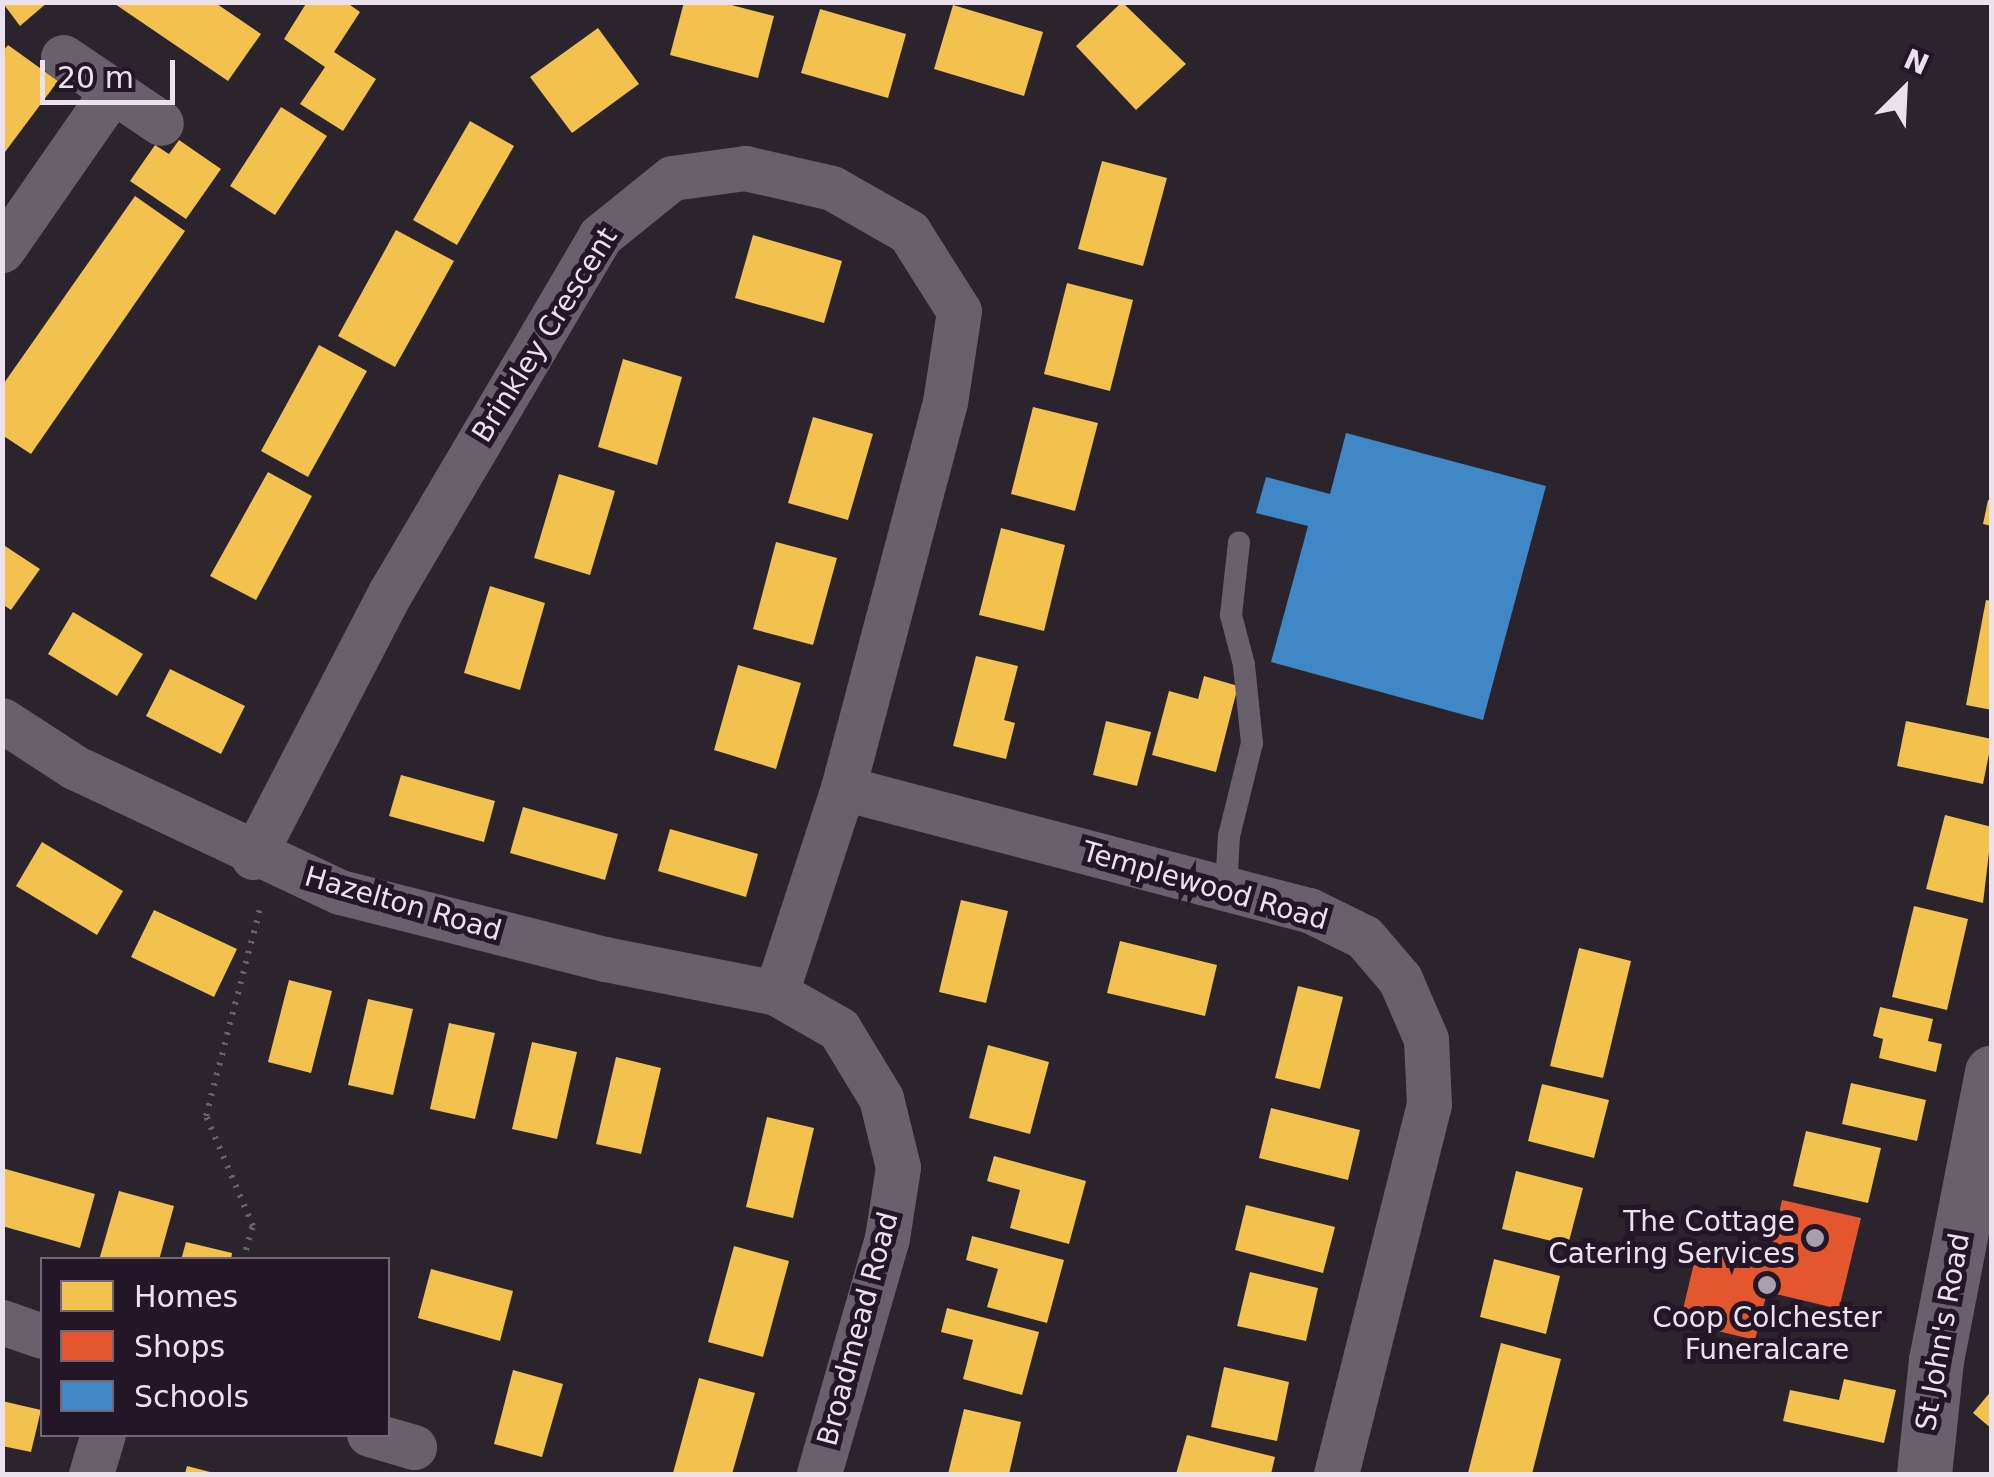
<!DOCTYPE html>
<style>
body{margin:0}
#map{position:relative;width:1994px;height:1477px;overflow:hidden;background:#2b242d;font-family:"DejaVu Sans",sans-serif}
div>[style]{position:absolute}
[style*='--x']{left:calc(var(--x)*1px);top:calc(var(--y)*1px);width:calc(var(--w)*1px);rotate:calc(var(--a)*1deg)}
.homes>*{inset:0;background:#f2c14e}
.shops>*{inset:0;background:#e4572e}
.schools>*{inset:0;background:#3f88c5}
.path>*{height:6px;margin-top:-3px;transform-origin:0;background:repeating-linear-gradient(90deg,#676169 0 2.5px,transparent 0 10.5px)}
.service>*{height:22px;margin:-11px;padding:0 11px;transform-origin:11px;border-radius:11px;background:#68616b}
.minor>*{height:45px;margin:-22.5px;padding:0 22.5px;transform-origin:22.5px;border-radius:22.5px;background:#68616b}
.tertiary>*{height:55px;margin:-27.5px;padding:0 27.5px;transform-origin:27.5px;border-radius:27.5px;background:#68616b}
.dots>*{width:28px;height:28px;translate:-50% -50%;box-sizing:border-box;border:5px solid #231627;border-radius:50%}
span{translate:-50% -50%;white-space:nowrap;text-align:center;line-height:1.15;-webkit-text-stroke:10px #231627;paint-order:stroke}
.street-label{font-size:28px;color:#eae1ed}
.poi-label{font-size:28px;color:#eae1ed}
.right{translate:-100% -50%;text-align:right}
.frame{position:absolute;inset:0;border:5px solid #eae1ed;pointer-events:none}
.legend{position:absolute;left:40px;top:1257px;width:350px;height:180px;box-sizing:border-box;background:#231627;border:2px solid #736776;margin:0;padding:12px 18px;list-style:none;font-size:30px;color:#eae1ed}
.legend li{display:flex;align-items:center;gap:20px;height:50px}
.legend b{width:50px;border:2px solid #736776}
.north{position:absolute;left:1854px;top:40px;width:100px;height:100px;-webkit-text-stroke:8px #231627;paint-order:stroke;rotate:24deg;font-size:28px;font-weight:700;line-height:40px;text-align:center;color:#eae1ed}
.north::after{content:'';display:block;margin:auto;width:35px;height:45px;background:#eae1ed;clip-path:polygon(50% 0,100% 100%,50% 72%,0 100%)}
.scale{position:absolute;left:40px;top:60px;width:135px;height:45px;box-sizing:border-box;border:5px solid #eae1ed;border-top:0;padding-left:12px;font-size:30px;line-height:35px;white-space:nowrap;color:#eae1ed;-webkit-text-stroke:8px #231627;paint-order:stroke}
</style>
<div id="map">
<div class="homes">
<i style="clip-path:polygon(2px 2px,48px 2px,20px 26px)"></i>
<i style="clip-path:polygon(112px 2px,214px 2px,261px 34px,228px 81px)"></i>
<i style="clip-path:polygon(307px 2px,346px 2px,360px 12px,334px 52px,376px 79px,343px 131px,300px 104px,325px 67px,284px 39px)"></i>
<i style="clip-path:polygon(684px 2px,720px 2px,774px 16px,758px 78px,670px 55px)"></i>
<i style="clip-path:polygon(1122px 2px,1186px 64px,1136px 110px,1076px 46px)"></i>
<i style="clip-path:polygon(953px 5px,1043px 32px,1024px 96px,934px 69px)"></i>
<i style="clip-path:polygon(820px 9px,906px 34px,888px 98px,801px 73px)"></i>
<i style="clip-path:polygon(598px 28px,639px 84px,572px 133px,530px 77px)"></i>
<i style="clip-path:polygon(8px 45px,58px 81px,2px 156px,2px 52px)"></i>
<i style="clip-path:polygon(281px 107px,327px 136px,275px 215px,230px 186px)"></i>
<i style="clip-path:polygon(470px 121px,514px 146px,457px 245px,413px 220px)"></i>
<i style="clip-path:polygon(179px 140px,221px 169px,186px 219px,130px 181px,155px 145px,169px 154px)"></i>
<i style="clip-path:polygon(1102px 161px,1167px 178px,1143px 266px,1078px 249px)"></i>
<i style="clip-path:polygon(135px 196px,185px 231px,31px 454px,2px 435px,2px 386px)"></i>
<i style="clip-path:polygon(396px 230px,454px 261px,395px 367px,338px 336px)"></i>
<i style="clip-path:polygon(753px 235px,842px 261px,824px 323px,735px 298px)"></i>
<i style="clip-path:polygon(1067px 283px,1133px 300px,1110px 391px,1044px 374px)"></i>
<i style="clip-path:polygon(319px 345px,367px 371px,308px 477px,261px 451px)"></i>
<i style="clip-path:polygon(623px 359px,682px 377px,657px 465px,598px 447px)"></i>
<i style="clip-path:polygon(1033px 407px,1098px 423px,1075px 511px,1011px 494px)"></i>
<i style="clip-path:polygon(813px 417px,873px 434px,848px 520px,788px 503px)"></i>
<i style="clip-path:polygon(268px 472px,312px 496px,256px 600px,210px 576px)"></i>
<i style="clip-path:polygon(559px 474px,615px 491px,590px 575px,534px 558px)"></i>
<i style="clip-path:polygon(1988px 500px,1992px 501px,1992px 526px,1983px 524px)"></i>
<i style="clip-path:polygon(1001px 528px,1065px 545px,1044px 631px,979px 615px)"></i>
<i style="clip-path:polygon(776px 542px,837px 558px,813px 645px,753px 629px)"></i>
<i style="clip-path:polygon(2px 544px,40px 569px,11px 610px,2px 604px)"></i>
<i style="clip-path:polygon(490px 586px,545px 603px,520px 690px,464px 673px)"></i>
<i style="clip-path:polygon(1986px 600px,1992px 601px,1992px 710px,1966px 705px)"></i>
<i style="clip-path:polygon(73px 612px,143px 654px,117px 696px,48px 654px)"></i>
<i style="clip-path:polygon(976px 656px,1018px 666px,1004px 720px,1015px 723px,1006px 759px,953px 746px)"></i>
<i style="clip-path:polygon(738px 665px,801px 683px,776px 769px,714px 750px)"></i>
<i style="clip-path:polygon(170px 669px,245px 706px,221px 754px,146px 716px)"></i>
<i style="clip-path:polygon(1204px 676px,1238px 686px,1216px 772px,1152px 755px,1169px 691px,1198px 699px)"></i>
<i style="clip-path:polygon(1106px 721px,1151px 732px,1137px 786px,1093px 775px)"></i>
<i style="clip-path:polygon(1906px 721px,1992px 739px,1983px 784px,1897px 766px)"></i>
<i style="clip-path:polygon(401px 775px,495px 801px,484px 842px,389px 816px)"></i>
<i style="clip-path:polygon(523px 807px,618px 834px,605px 880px,510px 853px)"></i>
<i style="clip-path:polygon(1945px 815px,1992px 827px,1983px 903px,1926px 889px)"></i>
<i style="clip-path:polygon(670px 829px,758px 854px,746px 897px,658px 871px)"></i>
<i style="clip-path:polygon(42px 842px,123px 891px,97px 935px,16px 886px)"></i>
<i style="clip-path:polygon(961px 900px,1008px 911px,986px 1003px,939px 992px)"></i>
<i style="clip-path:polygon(1914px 906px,1968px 919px,1947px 1010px,1892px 997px)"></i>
<i style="clip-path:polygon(154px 910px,237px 949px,214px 997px,131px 957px)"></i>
<i style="clip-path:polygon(1120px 941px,1217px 965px,1205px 1016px,1107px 993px)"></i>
<i style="clip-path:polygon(1579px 948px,1631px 961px,1603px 1078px,1550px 1066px)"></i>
<i style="clip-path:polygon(289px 980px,332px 991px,311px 1073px,268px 1062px)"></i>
<i style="clip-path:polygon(1298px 986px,1343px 997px,1320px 1089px,1275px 1078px)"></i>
<i style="clip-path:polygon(368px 999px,413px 1009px,393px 1095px,348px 1085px)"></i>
<i style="clip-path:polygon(1880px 1007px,1933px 1019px,1928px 1041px,1942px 1044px,1936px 1072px,1879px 1058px,1883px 1039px,1873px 1036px)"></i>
<i style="clip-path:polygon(449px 1023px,495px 1033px,475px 1119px,430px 1109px)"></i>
<i style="clip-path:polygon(532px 1042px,577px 1052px,557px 1139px,512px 1129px)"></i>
<i style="clip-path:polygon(988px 1045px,1049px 1062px,1030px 1134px,969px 1118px)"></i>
<i style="clip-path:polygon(616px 1057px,661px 1068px,641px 1154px,596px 1144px)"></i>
<i style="clip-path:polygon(1851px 1083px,1926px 1100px,1917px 1141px,1842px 1124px)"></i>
<i style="clip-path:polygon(1542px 1084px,1609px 1100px,1594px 1158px,1528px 1141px)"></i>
<i style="clip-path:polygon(1271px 1108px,1360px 1130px,1348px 1180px,1259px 1158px)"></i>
<i style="clip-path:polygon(767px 1117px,814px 1128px,793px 1218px,746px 1207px)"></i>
<i style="clip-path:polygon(1806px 1131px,1881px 1148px,1868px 1203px,1793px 1186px)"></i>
<i style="clip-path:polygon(994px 1156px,1086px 1181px,1069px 1244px,1010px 1228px,1020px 1190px,987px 1181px)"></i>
<i style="clip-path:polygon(2px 1168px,95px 1194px,80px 1248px,2px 1226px)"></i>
<i style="clip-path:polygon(1516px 1171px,1583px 1188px,1568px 1245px,1502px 1229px)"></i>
<i style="clip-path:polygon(119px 1191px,174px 1206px,159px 1260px,99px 1260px)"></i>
<i style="clip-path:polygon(1246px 1205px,1335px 1227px,1323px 1273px,1235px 1250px)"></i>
<i style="clip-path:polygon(972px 1236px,1064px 1260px,1047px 1323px,987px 1307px,998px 1269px,966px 1260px)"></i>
<i style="clip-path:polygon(186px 1242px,232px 1253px,231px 1260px,181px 1260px)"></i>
<i style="clip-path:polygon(734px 1246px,789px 1261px,763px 1357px,708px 1342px)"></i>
<i style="clip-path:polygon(1494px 1259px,1560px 1276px,1546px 1334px,1480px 1317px)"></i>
<i style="clip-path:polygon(431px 1269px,513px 1291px,500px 1341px,418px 1318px)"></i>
<i style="clip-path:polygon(1250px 1272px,1318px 1288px,1306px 1341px,1237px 1326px)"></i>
<i style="clip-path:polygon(947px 1308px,1039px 1332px,1022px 1395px,963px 1379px,973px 1340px,941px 1332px)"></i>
<i style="clip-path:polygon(1501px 1343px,1561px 1359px,1532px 1474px,1468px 1473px)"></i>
<i style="clip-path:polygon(1224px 1367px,1289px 1382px,1277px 1441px,1211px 1427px)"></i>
<i style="clip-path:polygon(513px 1370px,563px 1384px,542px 1457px,494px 1444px)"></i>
<i style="clip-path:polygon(699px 1378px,755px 1393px,732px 1474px,673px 1473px)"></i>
<i style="clip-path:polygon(1844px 1379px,1896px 1390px,1884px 1443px,1783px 1421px,1790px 1390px,1839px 1400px)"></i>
<i style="clip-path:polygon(1992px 1390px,1992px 1429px,1973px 1413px)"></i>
<i style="clip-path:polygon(2px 1401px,41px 1410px,31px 1452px,2px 1446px)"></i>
<i style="clip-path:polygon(964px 1409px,1021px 1422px,1009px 1474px,948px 1474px)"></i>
<i style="clip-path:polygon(1187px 1435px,1275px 1457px,1271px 1474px,1176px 1474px)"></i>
<i style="clip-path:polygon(187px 1466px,214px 1473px,214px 1474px,185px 1474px)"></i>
</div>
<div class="shops">
<i style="clip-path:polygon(1782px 1200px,1861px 1218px,1839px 1309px,1767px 1292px,1755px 1340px,1680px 1322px,1699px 1242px,1769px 1258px)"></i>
</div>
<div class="schools">
<i style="clip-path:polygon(1346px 433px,1546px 486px,1483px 720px,1271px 662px,1308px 526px,1256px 513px,1266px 477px,1330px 494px)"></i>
</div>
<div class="path">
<i style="--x:243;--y:1260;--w:35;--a:-74"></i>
<i style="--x:253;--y:1226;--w:120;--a:-113.1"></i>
<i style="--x:206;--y:1116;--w:218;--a:-75.4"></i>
</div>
<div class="service">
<i style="--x:1226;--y:889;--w:53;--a:-86.8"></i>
<i style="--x:1229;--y:836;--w:96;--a:-76.1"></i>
<i style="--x:1252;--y:743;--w:78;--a:-95.9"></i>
<i style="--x:1244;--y:665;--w:52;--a:-104.6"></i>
<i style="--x:1231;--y:615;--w:73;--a:-83.7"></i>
</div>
<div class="minor">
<i style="--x:63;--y:57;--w:118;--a:34"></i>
<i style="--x:2;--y:250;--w:193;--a:-55.2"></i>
<i style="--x:2;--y:720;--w:86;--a:33.1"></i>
<i style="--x:74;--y:767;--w:294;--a:25.2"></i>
<i style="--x:340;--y:892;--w:273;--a:14.2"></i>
<i style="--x:605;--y:959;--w:174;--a:11.2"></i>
<i style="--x:776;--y:993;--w:73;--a:29.7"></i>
<i style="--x:839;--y:1029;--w:81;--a:58.7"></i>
<i style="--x:881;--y:1098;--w:71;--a:76.2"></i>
<i style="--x:898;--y:1167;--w:72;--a:98.8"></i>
<i style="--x:887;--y:1238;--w:246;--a:106.1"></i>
<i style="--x:843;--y:788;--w:482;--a:14.7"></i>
<i style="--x:1309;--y:910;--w:61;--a:26.1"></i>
<i style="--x:1364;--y:937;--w:55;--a:49.4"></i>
<i style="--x:1400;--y:979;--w:65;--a:66.6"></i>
<i style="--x:1426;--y:1039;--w:65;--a:87.4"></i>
<i style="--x:1429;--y:1104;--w:382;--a:104.1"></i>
<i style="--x:253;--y:857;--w:297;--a:-62.6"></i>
<i style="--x:390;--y:593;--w:414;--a:-59.5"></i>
<i style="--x:600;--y:236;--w:92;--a:-38.9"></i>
<i style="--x:672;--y:178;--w:74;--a:-7.8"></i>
<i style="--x:745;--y:168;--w:89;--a:12.9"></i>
<i style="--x:832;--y:188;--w:89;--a:29.7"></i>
<i style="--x:909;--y:232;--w:93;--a:57.7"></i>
<i style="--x:959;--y:311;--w:92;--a:98.7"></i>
<i style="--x:945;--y:402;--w:399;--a:104.8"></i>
<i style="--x:843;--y:788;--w:216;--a:108.1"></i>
<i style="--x:2;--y:1322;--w:42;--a:19.3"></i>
<i style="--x:369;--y:1434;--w:47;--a:16.1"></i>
<i style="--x:91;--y:1474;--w:42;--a:-73.3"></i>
</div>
<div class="tertiary">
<i style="--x:1924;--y:1474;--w:115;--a:-84"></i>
<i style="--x:1936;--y:1360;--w:293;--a:-79"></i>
</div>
<div class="dots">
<i style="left:1815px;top:1238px;background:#a79faa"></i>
<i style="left:1767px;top:1285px;background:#a79faa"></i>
</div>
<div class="street-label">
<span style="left:545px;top:335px;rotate:-58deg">Brinkley Crescent</span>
<span style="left:1205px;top:886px;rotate:16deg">Templewood Road</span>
<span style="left:403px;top:904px;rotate:16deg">Hazelton Road</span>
<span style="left:858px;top:1329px;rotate:-75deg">Broadmead Road</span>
<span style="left:1943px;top:1332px;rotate:-80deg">St John's Road</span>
</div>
<div class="poi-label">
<span class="right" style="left:1795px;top:1238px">The Cottage<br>Catering Services</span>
<span style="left:1767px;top:1334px">Coop Colchester<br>Funeralcare</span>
</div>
<div class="frame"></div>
<ul class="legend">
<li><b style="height:28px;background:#f2c14e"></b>Homes</li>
<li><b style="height:28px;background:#e4572e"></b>Shops</li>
<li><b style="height:28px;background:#3f88c5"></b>Schools</li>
</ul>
<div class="north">N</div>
<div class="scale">20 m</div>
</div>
